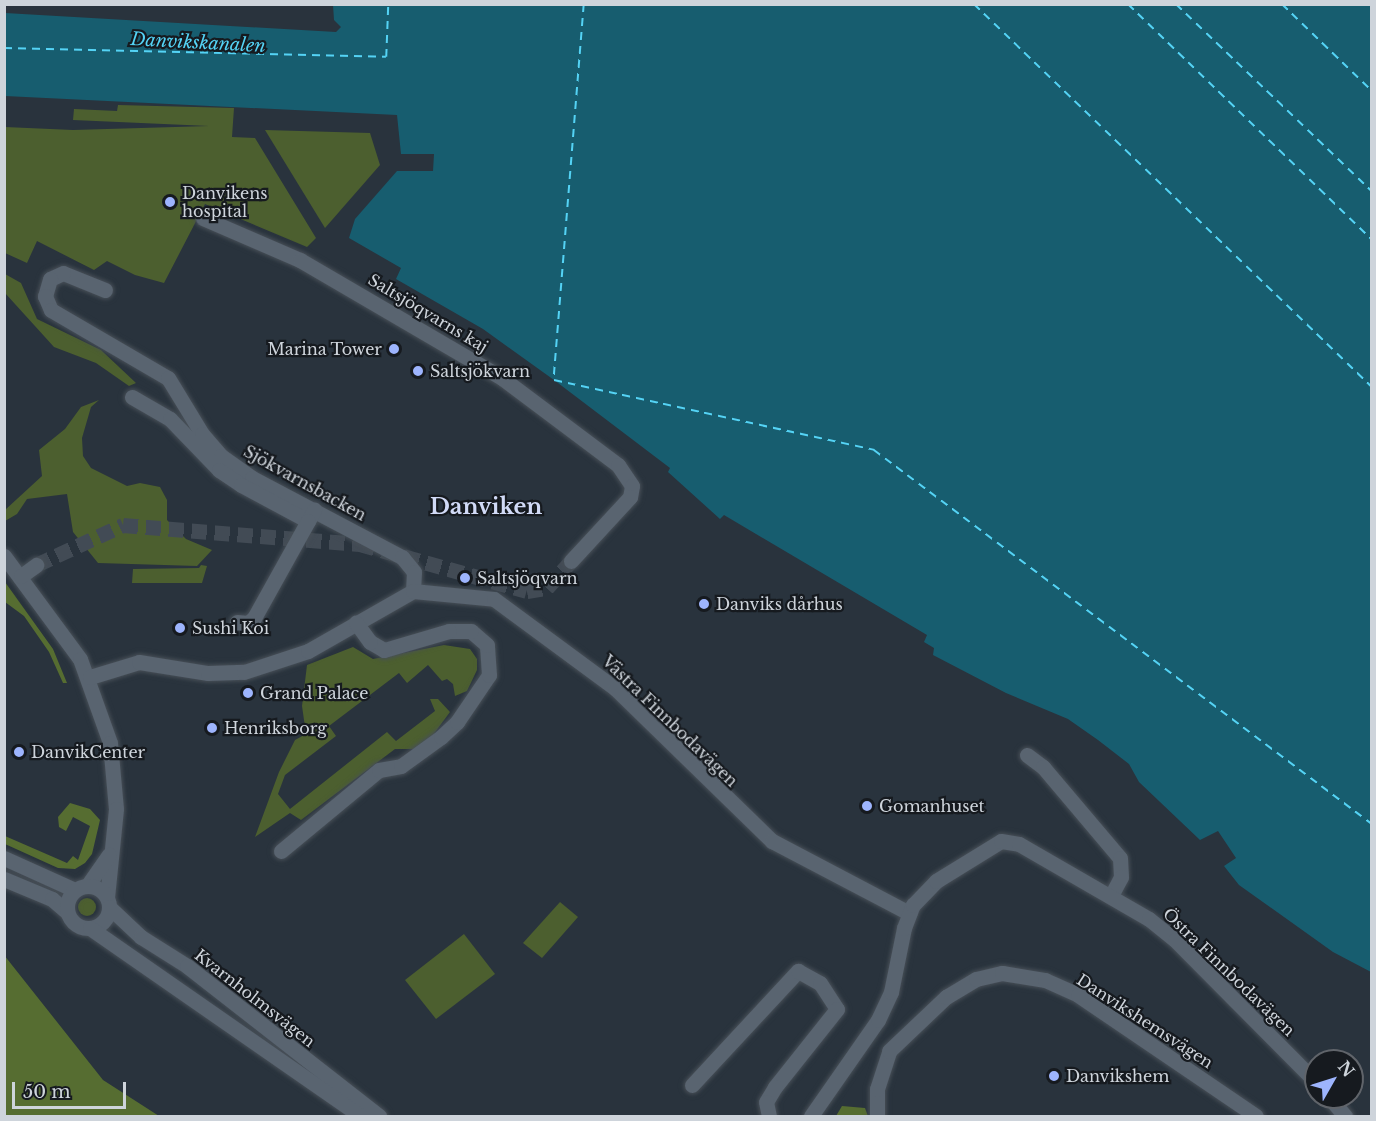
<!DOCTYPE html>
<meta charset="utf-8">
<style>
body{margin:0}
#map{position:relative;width:1376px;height:1121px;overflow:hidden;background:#29333d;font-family:"Libre Baskerville",serif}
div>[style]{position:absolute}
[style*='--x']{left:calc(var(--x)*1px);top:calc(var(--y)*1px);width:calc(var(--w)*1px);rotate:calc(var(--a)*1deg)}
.green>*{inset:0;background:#4c5f2f}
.round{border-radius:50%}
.forest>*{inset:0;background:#566d31}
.water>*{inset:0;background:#175d6f}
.ferry>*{height:1.5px;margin-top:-0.75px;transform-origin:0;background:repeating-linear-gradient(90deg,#54d3f5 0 8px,transparent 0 14px)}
.minor-tunnel>*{height:15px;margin-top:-7.5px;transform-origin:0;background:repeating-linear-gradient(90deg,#424b55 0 15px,transparent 0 23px)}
.roads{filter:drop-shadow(0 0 2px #474f57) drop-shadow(0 0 2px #474f57)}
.minor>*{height:15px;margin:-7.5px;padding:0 7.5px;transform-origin:7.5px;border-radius:7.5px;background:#596470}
.tertiary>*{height:15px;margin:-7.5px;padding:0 7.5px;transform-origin:7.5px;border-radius:7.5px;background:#596470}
.tertiary>.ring{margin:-7.5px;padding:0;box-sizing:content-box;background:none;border:15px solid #596470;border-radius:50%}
.dots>*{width:16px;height:16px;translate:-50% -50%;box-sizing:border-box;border:3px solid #161a1f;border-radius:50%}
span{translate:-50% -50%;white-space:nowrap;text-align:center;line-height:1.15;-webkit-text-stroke:4.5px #161a1f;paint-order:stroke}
.poi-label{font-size:16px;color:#ced4db}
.left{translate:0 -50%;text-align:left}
.right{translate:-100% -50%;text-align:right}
.street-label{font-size:16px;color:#ced4db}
.water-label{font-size:18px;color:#54d3f5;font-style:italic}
.district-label{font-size:22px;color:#d1daf6;font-weight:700}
.frame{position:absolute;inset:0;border:6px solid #ced4db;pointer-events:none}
.north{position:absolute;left:1304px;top:1049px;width:60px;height:60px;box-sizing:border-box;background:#161a1f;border:2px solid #60646a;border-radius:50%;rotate:51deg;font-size:16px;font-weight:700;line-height:24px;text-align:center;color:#ced4db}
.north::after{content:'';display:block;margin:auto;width:21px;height:27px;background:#9db4fd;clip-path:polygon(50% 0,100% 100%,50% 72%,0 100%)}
.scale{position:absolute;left:12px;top:1082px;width:114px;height:27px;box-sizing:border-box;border:3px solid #ced4db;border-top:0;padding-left:8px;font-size:18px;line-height:21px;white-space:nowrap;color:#ced4db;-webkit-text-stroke:4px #161a1f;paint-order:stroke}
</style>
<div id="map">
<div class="green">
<i style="clip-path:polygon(118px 105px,234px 108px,232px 137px,255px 138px,316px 238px,307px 247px,205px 204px,164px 283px,135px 275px,107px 261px,94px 270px,37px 241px,27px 263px,5px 253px,5px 127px,73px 130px,209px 126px,73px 120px,74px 109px,117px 111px)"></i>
<i style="clip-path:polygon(265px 130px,370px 133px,380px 165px,325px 228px)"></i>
<i style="clip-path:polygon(5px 274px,21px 283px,37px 319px,101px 350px,136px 383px,129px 386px,96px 363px,54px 347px,5px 293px)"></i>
<i style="clip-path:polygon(99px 400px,91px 407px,82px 438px,83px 456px,91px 468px,127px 486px,140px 483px,160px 487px,167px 500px,167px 520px,186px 539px,212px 550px,197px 566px,98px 563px,73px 532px,67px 494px,27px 499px,17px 514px,5px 521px,5px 510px,42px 476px,39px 450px,65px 429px,81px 407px)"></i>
<i style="clip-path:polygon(201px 565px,207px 566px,202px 583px,132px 583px,133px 569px,199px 568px)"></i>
<i style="clip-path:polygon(444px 645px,470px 649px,477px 659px,477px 670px,467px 691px,455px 696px,453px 684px,447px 679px,442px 681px,428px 665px,407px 683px,399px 673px,329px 726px,336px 736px,285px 775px,278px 794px,290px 809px,387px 732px,396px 741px,435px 711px,430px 699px,438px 699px,450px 712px,430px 739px,419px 749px,395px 749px,301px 820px,290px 813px,255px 837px,279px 772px,295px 740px,306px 734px,302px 706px,307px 665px,353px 647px,373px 659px)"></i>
<i class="round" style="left:78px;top:898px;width:18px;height:18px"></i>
<i style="clip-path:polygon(560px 902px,578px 917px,542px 958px,523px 943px)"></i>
<i style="clip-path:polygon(464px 934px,495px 974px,436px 1019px,405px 980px)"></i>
</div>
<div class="forest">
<i style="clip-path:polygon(5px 582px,53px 649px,67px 683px,63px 683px,49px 652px,24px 616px,5px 602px)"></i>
<i style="clip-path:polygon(70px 803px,90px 809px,100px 820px,92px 854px,85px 863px,75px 869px,58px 868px,5px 844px,5px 836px,67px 863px,73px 856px,78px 860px,90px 826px,73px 817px,66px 831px,59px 827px,58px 817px)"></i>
<i style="clip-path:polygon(4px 955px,103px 1080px,159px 1116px,5px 1116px)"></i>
<i style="clip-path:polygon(842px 1106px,865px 1108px,868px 1116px,836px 1116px)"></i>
</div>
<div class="water">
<i style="clip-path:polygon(333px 5px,1371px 5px,1371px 972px,1333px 952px,1239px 885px,1224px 866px,1236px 858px,1218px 831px,1200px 840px,1139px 782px,1129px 764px,1098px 740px,1068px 719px,1006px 693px,933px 655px,934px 648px,924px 642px,927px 635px,724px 515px,720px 519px,668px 472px,670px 468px,554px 380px,483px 329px,396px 279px,401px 268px,349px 238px,355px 219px,397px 171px,433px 171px,434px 154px,401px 154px,397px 115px,5px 96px,5px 13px,336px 32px,341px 27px,334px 20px)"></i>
</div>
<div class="ferry">
<i style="--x:584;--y:4;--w:377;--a:94.6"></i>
<i style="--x:554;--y:380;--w:328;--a:12.3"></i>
<i style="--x:874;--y:450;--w:623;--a:36.91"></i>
<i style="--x:974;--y:4;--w:552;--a:43.9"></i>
<i style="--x:1128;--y:4;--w:339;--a:44"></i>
<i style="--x:1176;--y:4;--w:271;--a:43.7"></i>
<i style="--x:1282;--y:4;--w:125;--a:44"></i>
<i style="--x:4;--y:48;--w:382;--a:1.3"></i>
<i style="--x:386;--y:57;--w:53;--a:-87.8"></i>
</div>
<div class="minor-tunnel">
<i style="--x:36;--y:565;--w:96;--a:-24.7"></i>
<i style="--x:123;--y:525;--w:238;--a:4.6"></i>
<i style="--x:360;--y:544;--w:173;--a:15.7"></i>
<i style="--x:527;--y:591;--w:20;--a:-9"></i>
<i style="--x:547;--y:588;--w:36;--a:-48"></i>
</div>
<div class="roads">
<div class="minor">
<i style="--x:203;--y:218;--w:106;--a:23.4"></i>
<i style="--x:300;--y:260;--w:234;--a:30.3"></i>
<i style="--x:502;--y:378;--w:145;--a:36.9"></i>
<i style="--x:618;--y:465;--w:25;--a:56"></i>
<i style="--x:632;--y:486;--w:11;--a:100"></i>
<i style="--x:630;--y:497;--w:87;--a:132.7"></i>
<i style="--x:105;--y:290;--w:45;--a:-158"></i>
<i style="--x:63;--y:273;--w:14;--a:155"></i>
<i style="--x:50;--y:279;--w:18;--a:106"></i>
<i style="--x:45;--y:296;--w:15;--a:67"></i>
<i style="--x:51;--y:310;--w:135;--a:30.2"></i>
<i style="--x:168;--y:378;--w:66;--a:58.7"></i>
<i style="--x:202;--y:434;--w:29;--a:49"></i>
<i style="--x:221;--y:456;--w:38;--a:35"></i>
<i style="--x:252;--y:478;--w:170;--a:27.8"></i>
<i style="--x:402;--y:557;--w:19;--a:51"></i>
<i style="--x:414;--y:572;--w:19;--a:93"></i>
<i style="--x:132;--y:397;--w:44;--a:30.1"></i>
<i style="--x:170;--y:419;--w:71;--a:46.1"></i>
<i style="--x:219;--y:470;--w:27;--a:34"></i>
<i style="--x:241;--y:485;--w:76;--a:28.2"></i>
<i style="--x:308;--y:521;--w:13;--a:-61"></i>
<i style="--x:4;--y:556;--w:128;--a:53.6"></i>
<i style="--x:80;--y:659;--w:89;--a:70.3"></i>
<i style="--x:110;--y:743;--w:66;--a:84.8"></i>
<i style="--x:116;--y:809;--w:89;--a:95.8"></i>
<i style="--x:21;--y:576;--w:19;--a:-36"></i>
<i style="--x:237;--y:622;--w:11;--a:5"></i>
<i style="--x:248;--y:623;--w:8;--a:-40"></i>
<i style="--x:254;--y:618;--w:111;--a:-60.9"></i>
<i style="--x:90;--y:677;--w:51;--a:-17"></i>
<i style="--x:139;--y:662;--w:70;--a:9.1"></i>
<i style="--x:208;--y:673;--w:36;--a:-2"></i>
<i style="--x:244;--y:672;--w:67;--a:-18.2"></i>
<i style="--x:308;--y:651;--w:121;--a:-29.7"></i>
<i style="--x:413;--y:591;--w:81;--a:5.6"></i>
<i style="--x:494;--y:599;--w:152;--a:36.4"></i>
<i style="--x:616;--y:689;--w:218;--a:44.3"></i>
<i style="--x:772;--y:841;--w:155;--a:27.7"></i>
<i style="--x:1027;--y:755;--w:20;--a:37"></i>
<i style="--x:1043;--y:767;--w:119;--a:49.8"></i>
<i style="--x:1120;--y:858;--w:19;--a:87"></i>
<i style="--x:1121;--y:877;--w:19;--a:118"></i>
<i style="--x:281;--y:851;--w:127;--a:-39.6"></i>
<i style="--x:379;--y:770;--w:22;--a:-10"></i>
<i style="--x:401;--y:766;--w:49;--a:-35.9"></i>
<i style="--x:441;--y:737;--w:22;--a:-43"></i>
<i style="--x:457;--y:722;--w:57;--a:-55.8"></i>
<i style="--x:489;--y:675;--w:30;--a:-94"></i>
<i style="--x:487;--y:645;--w:21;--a:-139"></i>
<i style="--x:471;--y:631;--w:22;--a:180"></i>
<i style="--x:449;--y:631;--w:68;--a:163.7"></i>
<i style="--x:384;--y:650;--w:16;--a:-150"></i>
<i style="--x:370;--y:642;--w:24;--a:-126"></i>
<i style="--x:87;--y:886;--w:38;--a:-55"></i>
<i style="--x:692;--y:1085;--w:156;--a:-47.1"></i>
<i style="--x:798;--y:971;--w:25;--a:29"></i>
<i style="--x:820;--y:983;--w:31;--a:57"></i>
<i style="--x:837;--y:1009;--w:100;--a:128.5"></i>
<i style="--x:775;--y:1087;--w:17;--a:121"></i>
<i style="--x:766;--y:1102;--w:14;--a:78"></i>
<i style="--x:1329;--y:1097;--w:25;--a:50"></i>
<i style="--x:811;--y:1116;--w:117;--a:-55.1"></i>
<i style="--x:878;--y:1020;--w:31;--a:-65"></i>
<i style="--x:891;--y:992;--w:65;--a:-78.5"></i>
<i style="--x:904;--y:928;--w:25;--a:-69"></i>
<i style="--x:913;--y:905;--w:33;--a:-46"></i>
<i style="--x:936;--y:881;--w:76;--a:-31.6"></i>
<i style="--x:1001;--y:841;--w:18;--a:9"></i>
<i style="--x:1019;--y:844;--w:150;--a:30"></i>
<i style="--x:1149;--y:919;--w:33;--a:39"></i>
<i style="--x:1175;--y:940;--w:200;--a:45.2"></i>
<i style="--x:877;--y:1116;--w:27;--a:-90"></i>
<i style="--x:877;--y:1089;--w:40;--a:-72"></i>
<i style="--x:889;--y:1051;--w:79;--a:-43.5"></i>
<i style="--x:946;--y:997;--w:35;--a:-31"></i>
<i style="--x:976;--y:979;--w:27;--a:-13"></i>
<i style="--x:1002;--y:973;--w:44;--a:9.2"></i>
<i style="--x:1045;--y:980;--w:36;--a:24"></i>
<i style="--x:1078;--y:995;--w:215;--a:34.2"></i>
</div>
<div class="tertiary">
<i style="--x:4;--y:858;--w:78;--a:24.3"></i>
<i style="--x:4;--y:879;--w:52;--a:22.6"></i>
<i style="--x:52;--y:899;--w:20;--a:41"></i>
<i class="ring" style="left:67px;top:886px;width:27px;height:27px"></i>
<i style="--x:109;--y:907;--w:44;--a:43.2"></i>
<i style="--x:141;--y:937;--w:54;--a:32.2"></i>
<i style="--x:187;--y:966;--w:244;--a:38"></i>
<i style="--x:90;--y:928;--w:330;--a:34.8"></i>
</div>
</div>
<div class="dots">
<i style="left:170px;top:202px;background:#9db4fd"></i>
<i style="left:394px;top:349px;background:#9db4fd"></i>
<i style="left:418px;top:371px;background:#9db4fd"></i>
<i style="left:465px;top:578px;background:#9db4fd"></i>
<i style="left:704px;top:604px;background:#9db4fd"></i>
<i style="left:180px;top:628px;background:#9db4fd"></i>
<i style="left:248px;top:693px;background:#9db4fd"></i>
<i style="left:212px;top:728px;background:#9db4fd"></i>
<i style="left:19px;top:752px;background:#9db4fd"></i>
<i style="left:867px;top:806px;background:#9db4fd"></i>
<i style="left:1054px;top:1076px;background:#9db4fd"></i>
</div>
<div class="poi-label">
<span class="left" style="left:182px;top:202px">Danvikens<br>hospital</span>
<span class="right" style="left:382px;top:349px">Marina Tower</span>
<span class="left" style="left:430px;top:371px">Saltsjökvarn</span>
<span class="left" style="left:477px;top:578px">Saltsjöqvarn</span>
<span class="left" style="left:716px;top:604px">Danviks dårhus</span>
<span class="left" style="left:192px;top:628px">Sushi Koi</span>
<span class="left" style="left:260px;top:693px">Grand Palace</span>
<span class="left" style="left:224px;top:728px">Henriksborg</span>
<span class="left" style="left:31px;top:752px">DanvikCenter</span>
<span class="left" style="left:879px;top:806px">Gomanhuset</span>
<span class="left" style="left:1066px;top:1076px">Danvikshem</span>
</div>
<div class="street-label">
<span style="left:428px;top:313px;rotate:31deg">Saltsjöqvarns kaj</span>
<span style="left:305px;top:483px;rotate:29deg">Sjökvarnsbacken</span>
<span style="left:670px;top:721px;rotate:44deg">Västra Finnbodavägen</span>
<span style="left:1229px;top:972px;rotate:44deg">Östra Finnbodavägen</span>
<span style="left:255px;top:998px;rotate:38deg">Kvarnholmsvägen</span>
<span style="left:1145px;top:1021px;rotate:33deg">Danvikshemsvägen</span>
</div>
<div class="water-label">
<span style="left:198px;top:43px;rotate:3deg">Danvikskanalen</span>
</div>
<div class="district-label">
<span style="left:486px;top:507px">Danviken</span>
</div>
<div class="frame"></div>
<div class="north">N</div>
<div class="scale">50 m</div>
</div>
